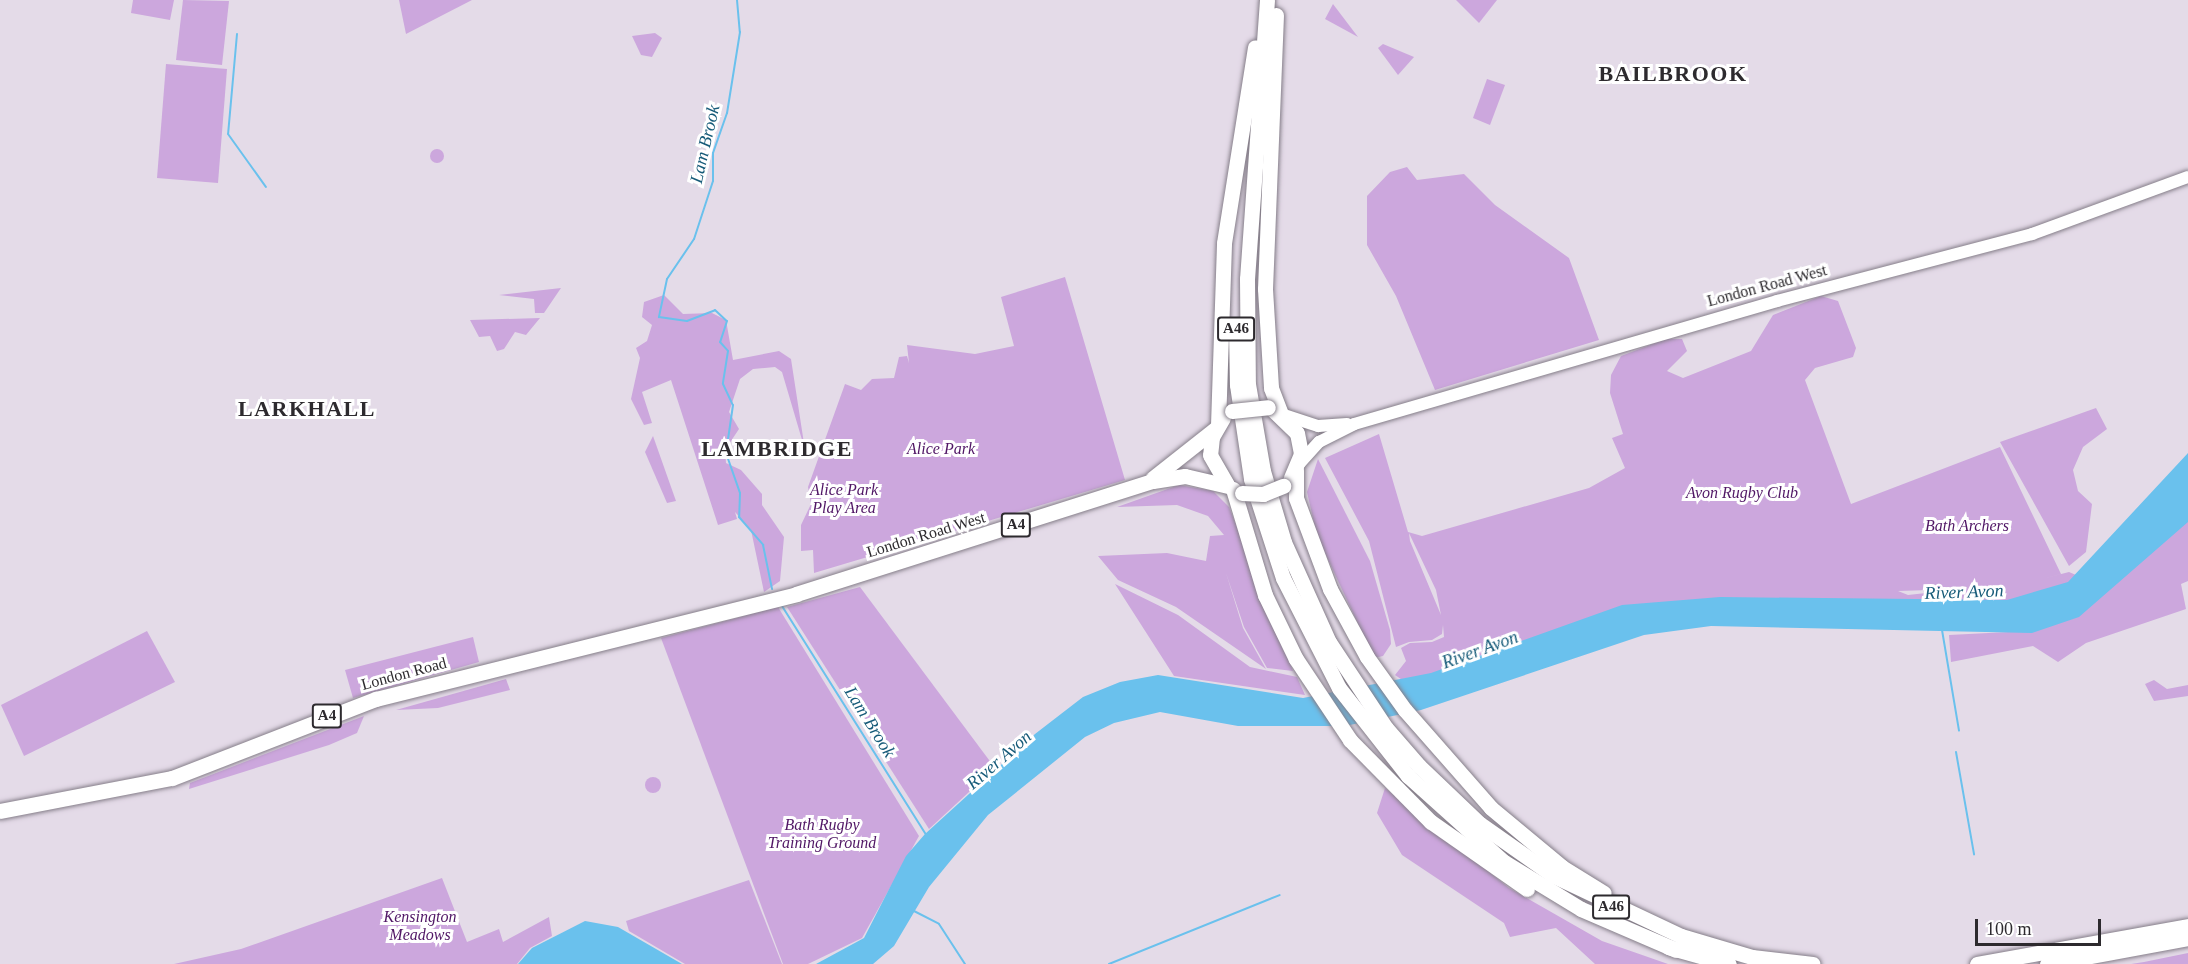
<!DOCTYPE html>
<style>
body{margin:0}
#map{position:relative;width:2188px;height:964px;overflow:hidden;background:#e4dbe8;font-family:"Times New Roman",serif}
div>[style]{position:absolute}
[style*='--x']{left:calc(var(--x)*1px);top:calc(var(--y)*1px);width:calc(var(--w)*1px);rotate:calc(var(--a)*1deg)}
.green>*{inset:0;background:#cca7dd}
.round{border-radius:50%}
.water>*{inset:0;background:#6ac1ed}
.stream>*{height:2px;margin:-1px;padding:0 1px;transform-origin:1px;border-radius:1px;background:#6ac1ed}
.roads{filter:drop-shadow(0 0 2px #857e89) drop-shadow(0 0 2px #857e89)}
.tertiary>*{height:12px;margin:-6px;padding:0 6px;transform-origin:6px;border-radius:6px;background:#fff}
.trunk>*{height:15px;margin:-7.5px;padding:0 7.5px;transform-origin:7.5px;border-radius:7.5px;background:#fff}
.bridges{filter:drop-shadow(0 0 2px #857e89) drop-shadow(0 0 2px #857e89)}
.trunk-bridge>*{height:15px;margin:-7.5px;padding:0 7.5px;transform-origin:7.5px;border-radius:7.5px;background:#fff}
span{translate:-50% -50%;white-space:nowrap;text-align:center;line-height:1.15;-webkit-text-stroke:6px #fff;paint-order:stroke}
.shield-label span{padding:2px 4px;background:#fff;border:2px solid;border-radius:4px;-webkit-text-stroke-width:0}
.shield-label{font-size:15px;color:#2d2a2e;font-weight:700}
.street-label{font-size:16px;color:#2d2a2e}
.park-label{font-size:16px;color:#501665;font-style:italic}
.water-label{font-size:18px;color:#175b79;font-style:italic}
.district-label{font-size:22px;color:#2d2a2e;font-weight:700;letter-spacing:1.5px}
.scale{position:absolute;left:1975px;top:919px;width:126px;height:27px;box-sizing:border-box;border:3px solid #2d2a2e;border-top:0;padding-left:8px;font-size:18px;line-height:21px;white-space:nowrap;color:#2d2a2e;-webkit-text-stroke:4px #fff;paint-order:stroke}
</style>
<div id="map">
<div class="green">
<i style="clip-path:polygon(133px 0,174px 0,170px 20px,131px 13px)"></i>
<i style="clip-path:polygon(183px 0,229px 1px,222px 65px,176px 60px)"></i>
<i style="clip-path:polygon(399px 0,472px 0,406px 34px)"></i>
<i style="clip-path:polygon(1456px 0,1497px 0,1479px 23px)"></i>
<i style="clip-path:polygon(1333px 4px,1358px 37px,1325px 19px)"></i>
<i style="clip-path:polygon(655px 33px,662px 38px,652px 57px,641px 55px,632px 36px)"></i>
<i style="clip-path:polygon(1383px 44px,1414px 57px,1398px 75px,1378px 48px)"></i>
<i style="clip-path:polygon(166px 64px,227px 69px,218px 183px,157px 178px)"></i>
<i style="clip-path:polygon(1487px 79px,1505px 85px,1490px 125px,1473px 118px)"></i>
<i class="round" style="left:430px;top:149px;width:14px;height:14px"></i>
<i style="clip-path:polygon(1407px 167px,1417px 180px,1464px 174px,1495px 205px,1569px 258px,1599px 340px,1435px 390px,1396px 296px,1367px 245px,1367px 196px,1390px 172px)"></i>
<i style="clip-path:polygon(1065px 277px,1125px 480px,814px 573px,813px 550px,801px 551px,801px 525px,811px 504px,808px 487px,845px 384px,861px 390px,872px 379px,894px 378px,899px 357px,907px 356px,909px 363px,907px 345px,975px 354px,1014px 346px,1001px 297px)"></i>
<i style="clip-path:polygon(561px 288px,544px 313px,535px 313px,534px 299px,499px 295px)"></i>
<i style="clip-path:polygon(664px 295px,683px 314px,712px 313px,726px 320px,733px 360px,779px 351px,791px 359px,805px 450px,782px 372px,775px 367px,753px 369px,740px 379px,729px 412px,739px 429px,725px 450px,726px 463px,741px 470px,762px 494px,762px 505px,784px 537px,780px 581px,764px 592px,751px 530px,735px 512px,737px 519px,718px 525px,671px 380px,642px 392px,652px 423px,644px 425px,631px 399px,640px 358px,636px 348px,647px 341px,652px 325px,642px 317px,644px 302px)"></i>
<i style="clip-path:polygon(evenodd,1821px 296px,1838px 301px,1856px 348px,1853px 357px,1815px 368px,1805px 380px,1851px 504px,2000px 447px,2061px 574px,2011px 587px,2069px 572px,2083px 578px,1999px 606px,1767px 601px,1411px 686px,1395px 675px,1406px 661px,1401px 648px,1410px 643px,1432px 642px,1444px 637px,1443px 625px,1442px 634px,1432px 640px,1409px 642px,1396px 647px,1369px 541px,1325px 458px,1379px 434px,1408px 532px,1422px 536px,1589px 488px,1625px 468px,1612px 438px,1623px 434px,1610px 393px,1611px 375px,1621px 356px,1666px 339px,1682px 339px,1687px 351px,1667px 371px,1683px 378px,1751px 351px,1773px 315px,1821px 296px,1409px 533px,1436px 590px,1441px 615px,1410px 541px,1409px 533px,1821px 296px,1962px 589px,1908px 595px,1898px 591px,1961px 589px,1962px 589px)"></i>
<i style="clip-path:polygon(540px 318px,526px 335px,515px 332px,504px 349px,497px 351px,490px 336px,479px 337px,470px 320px)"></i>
<i style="clip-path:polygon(2096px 408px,2107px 429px,2083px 447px,2073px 470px,2078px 491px,2092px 504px,2086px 552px,2069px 566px,2000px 442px)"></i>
<i style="clip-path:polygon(653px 436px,676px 501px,667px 503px,645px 452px)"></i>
<i style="clip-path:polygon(1318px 459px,1370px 561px,1390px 630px,1391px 644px,1383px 656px,1374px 658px,1317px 536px,1307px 492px)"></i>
<i style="clip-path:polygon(1179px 485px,1213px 491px,1229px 507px,1293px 671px,1267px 668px,1244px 627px,1226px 573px,1243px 628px,1266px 669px,1176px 607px,1118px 580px,1098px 556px,1167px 553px,1206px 561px,1210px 536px,1224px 535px,1208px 516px,1177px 505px,1117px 507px)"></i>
<i style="clip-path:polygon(2188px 512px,2188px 581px,2181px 584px,2186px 609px,2086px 643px,2058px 662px,2033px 646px,1951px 662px,1949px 635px,2028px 631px)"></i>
<i style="clip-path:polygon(1115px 584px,1178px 615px,1250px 667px,1297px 677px,1305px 695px,1174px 676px)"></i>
<i style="clip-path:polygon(860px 587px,995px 768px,929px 829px,787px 607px)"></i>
<i style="clip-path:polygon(778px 607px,919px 836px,862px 938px,808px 964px,783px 964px,661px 638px)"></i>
<i style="clip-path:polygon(147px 631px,175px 682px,24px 756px,1px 705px)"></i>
<i style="clip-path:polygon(473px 637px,479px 662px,353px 698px,345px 670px)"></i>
<i style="clip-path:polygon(506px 679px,510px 690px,438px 708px,396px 710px)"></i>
<i style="clip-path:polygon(2154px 680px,2167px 689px,2188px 685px,2188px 696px,2154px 701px,2145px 684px)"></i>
<i style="clip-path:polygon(364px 716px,357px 733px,329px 745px,189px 789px,190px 783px)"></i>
<i class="round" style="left:645px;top:777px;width:16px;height:16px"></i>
<i style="clip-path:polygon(1385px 788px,1509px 888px,1602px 941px,1668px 964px,1595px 964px,1556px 928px,1510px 937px,1504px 923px,1402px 855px,1377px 813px)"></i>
<i style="clip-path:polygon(442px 878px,467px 942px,499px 929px,503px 942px,549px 917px,552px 936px,530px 948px,517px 964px,174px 964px,241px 949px)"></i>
<i style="clip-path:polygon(749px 880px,782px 964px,685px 964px,629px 931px,626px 921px)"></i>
<i style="clip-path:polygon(2188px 953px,2188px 964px,2131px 964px,2144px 962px)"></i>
</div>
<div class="water">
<i style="clip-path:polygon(2188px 453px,2188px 522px,2079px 617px,2032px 633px,1711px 626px,1644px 635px,1421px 710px,1345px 726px,1238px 726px,1160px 712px,1114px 723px,1085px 737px,988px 815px,929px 887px,894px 946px,873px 964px,816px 964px,864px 938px,906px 856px,925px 834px,1035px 734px,1083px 697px,1120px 682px,1158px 675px,1303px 698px,1431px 673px,1622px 605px,1720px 597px,2007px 600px,2068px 582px)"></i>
<i style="clip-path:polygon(585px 921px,618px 927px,682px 964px,518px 964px,532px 948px)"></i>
</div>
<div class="stream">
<i style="--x:737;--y:0;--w:32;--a:85"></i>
<i style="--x:740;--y:32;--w:82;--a:99.1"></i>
<i style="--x:727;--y:113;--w:42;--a:109.3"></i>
<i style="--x:713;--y:153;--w:28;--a:90"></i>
<i style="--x:713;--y:181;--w:61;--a:108.1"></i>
<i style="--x:694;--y:239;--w:48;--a:124"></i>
<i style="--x:667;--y:279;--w:39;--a:102"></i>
<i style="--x:659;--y:317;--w:28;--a:8"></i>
<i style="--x:687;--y:321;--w:30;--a:-21"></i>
<i style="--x:715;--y:310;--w:16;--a:43"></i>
<i style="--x:727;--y:321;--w:22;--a:108"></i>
<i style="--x:720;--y:342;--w:12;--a:48"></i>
<i style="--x:728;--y:351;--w:33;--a:99"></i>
<i style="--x:723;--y:384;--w:23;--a:65"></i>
<i style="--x:733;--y:405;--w:49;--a:98.3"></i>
<i style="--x:726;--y:453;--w:42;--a:70.7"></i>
<i style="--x:740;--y:493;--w:24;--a:92"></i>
<i style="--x:739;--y:517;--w:37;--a:49"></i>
<i style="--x:763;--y:545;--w:45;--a:78.4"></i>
<i style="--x:237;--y:34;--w:100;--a:95.1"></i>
<i style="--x:228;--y:134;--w:65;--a:54.4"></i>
<i style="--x:782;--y:606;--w:271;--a:57.8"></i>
<i style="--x:1942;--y:630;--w:102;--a:80.4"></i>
<i style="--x:1956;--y:752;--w:104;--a:80"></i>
<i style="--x:912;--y:910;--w:30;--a:27"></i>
<i style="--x:939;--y:924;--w:48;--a:57"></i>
<i style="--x:1109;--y:964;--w:184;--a:-22"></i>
</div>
<div class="roads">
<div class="tertiary">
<i style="--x:1284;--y:415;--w:36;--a:18"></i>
<i style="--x:1318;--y:426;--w:29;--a:-4"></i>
<i style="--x:1299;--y:464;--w:30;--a:-48"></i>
<i style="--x:1319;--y:442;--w:39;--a:-27"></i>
<i style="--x:1354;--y:424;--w:441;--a:-16.2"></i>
<i style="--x:1777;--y:301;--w:264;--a:-14.7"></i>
<i style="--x:2032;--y:234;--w:166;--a:-20.1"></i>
</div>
<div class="trunk">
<i style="--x:1267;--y:0;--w:280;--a:94.1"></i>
<i style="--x:1247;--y:279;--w:105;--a:89.5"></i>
<i style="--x:1248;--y:384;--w:88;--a:80.2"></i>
<i style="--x:1263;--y:471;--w:74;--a:73.5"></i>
<i style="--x:1284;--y:542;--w:110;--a:65.8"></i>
<i style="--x:1329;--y:642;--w:103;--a:56.5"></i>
<i style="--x:1386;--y:728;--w:50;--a:49"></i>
<i style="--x:1419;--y:766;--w:84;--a:43.6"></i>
<i style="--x:1480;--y:824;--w:90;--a:35.1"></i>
<i style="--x:1554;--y:876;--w:140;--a:25.3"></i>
<i style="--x:1681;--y:936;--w:74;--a:16.5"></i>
<i style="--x:1752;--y:957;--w:61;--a:6.5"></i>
<i style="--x:1276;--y:15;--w:274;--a:92.3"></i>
<i style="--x:1265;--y:289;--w:99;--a:86.5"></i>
<i style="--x:1271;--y:388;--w:26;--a:69"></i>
<i style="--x:1236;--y:329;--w:56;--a:89"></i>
<i style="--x:1237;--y:385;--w:95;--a:81.5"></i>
<i style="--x:1251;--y:479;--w:104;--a:72.1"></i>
<i style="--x:1283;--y:578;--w:123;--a:63"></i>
<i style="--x:1339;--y:688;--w:112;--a:51.9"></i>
<i style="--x:1408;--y:776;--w:129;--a:41.9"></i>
<i style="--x:1504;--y:862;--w:90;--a:31.4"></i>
<i style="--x:1581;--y:909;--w:103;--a:23.3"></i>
<i style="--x:1271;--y:408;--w:36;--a:44"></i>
<i style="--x:1297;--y:433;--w:21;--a:79"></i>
<i style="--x:1301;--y:454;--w:26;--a:113"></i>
<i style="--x:1223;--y:418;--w:22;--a:120"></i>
<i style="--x:1212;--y:437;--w:18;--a:96"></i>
<i style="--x:1210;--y:455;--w:34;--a:60"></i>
<i style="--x:1218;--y:425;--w:182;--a:-88.1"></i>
<i style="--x:1224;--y:243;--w:198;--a:-81"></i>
<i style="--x:1296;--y:470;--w:28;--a:90"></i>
<i style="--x:1296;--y:498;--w:97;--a:69.5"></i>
<i style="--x:1330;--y:589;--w:77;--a:61.4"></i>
<i style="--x:1367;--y:657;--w:65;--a:54.4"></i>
<i style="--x:1405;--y:710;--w:130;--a:48.7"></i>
<i style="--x:1491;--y:808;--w:92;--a:39.7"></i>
<i style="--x:1562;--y:867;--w:49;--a:31.8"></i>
<i style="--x:1153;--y:478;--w:79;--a:-38.3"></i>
<i style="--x:1233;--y:489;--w:111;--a:73.2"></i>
<i style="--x:1265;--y:595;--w:71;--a:64.2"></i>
<i style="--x:1296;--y:659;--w:97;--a:56.3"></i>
<i style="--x:1350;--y:740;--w:115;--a:45.4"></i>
<i style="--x:1431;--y:822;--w:117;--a:34.9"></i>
<i style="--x:0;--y:811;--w:175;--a:-10.9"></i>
<i style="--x:172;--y:778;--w:219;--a:-21.2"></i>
<i style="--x:376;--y:699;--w:433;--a:-14"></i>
<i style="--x:796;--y:594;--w:374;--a:-17.6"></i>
<i style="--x:1153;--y:481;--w:32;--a:-9"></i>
<i style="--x:1185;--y:476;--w:44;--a:13.1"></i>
<i style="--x:1668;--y:947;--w:63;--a:15.6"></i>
<i style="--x:1977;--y:964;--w:214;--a:-10.2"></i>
<i style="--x:2047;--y:964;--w:143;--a:-10.4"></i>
</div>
</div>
<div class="bridges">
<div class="trunk-bridge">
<i style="--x:1232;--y:411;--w:36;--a:-6"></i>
<i style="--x:1242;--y:493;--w:21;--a:3"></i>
<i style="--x:1263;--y:494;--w:22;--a:-22"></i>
</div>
</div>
<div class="shield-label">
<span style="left:1236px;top:329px">A46</span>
<span style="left:1016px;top:525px">A4</span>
<span style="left:327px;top:716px">A4</span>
<span style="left:1611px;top:907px">A46</span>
</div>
<div class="street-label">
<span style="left:1767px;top:286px;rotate:-15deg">London Road West</span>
<span style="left:926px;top:535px;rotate:-17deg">London Road West</span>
<span style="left:404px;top:674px;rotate:-15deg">London Road</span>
</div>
<div class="park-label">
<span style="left:941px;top:449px">Alice Park</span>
<span style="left:844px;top:499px">Alice Park<br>Play Area</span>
<span style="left:1742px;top:493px">Avon Rugby Club</span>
<span style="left:1967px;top:526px">Bath Archers</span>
<span style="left:822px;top:834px">Bath Rugby<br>Training Ground</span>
<span style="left:420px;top:926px">Kensington<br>Meadows</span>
</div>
<div class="water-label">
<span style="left:705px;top:144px;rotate:-77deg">Lam Brook</span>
<span style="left:1964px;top:592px;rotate:-2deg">River Avon</span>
<span style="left:1480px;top:650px;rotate:-20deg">River Avon</span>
<span style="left:870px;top:722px;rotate:58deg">Lam Brook</span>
<span style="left:999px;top:760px;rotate:-41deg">River Avon</span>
</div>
<div class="district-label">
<span style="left:1673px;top:74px">BAILBROOK</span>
<span style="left:307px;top:409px">LARKHALL</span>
<span style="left:777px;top:449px">LAMBRIDGE</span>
</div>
<div class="scale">100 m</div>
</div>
